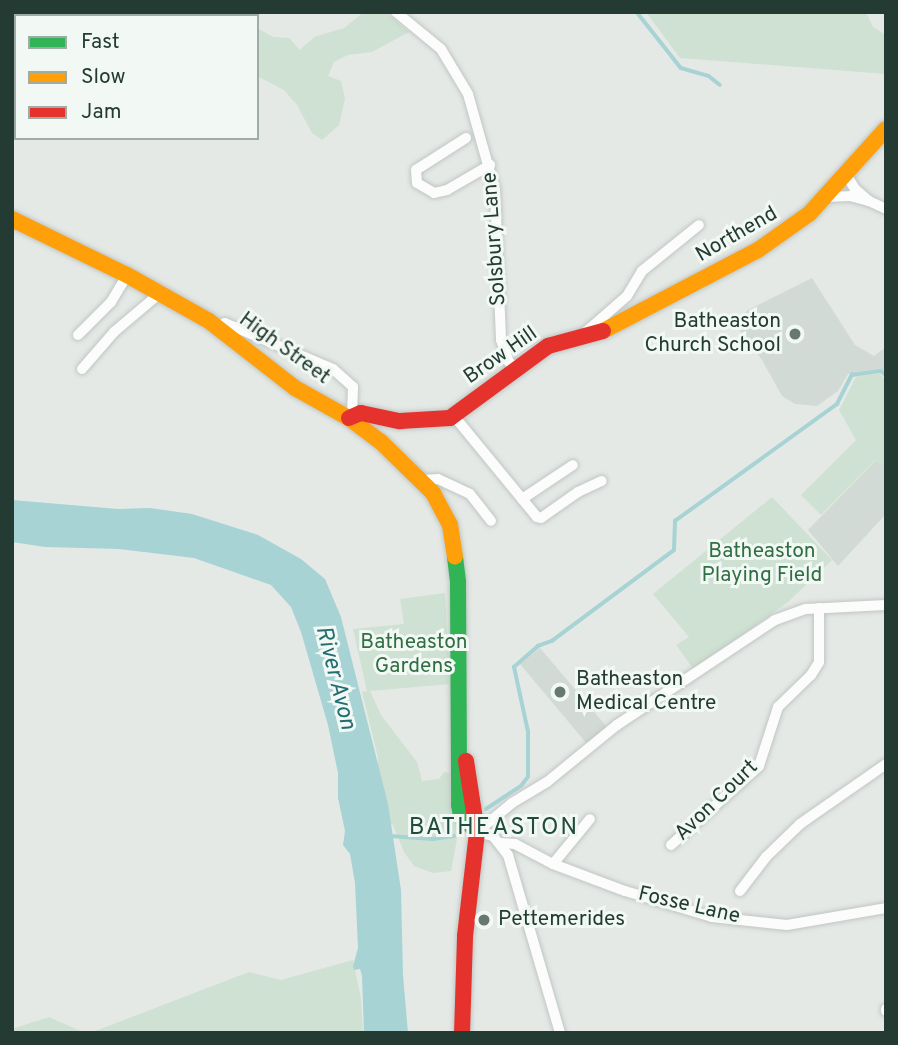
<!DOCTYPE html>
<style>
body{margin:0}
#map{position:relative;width:898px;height:1045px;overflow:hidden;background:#e4e9e6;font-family:Overpass,sans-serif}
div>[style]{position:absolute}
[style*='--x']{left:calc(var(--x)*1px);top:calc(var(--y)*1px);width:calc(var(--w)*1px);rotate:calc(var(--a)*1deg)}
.built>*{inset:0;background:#d2dad6}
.green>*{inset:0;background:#cee1d2}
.water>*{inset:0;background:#a7d3d4}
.stream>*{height:3.5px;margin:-1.75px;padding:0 1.75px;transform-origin:1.75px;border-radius:1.75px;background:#a7d3d4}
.roads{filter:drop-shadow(0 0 2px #c1c6c3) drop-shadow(0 0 2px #c1c6c3)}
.street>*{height:10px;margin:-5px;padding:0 5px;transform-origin:5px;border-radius:5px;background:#fbfcfb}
.fast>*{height:16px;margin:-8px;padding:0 8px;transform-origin:8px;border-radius:8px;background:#30b455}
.slow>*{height:16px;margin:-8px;padding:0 8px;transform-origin:8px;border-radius:8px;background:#ff9f0a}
.jam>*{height:16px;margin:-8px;padding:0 8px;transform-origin:8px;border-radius:8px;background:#e5322d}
.dots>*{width:19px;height:19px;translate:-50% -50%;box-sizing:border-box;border:4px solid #f2f8f4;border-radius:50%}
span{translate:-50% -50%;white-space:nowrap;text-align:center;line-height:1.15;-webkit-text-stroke:6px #f2f8f4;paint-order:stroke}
.street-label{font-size:21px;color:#233b32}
.poi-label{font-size:21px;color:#233b32}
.right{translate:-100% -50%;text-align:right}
.left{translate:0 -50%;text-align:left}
.park-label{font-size:21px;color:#306f42}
.water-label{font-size:23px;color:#216e73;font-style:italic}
.quarter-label{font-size:24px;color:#204c3d;letter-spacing:2px}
.frame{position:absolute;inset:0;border:14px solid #233b32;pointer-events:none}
.legend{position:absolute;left:14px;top:14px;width:245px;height:126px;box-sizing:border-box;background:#f2f8f4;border:2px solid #9faca6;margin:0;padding:9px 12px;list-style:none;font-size:21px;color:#233b32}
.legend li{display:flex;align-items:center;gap:14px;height:35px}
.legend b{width:35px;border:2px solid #9faca6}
</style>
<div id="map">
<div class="built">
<i style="clip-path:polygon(812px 278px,855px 345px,874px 356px,886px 347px,886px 370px,848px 374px,838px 391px,817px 406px,795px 404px,782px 396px,762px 360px,734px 323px,748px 310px)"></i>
<i style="clip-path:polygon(877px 459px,886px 468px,886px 514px,838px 566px,808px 530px)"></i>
<i style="clip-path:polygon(540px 648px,607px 727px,587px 744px,520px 664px)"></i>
</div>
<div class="green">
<i style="clip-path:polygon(364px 12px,385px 12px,409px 32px,372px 52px,348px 55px,334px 62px,328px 76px,341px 81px,345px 99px,339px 125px,322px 140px,312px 133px,297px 105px,284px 90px,257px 76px,257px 28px,273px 37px,289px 38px,300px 50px,314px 37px,344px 28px)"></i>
<i style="clip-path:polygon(646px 12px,866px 12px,873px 27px,886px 35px,886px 74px,680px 58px)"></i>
<i style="clip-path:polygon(879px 373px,886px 380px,886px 468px,875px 460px,821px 515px,801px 495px,856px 440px,839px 410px,856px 377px)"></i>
<i style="clip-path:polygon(772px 497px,832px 560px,788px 602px,694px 670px,676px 645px,689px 637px,653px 594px)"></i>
<i style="clip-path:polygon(445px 593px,450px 684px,370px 691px,381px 715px,417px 762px,422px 781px,439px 779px,444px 772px,450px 773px,457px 784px,457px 839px,451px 871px,433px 873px,414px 866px,404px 852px,393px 825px,383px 819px,373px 768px,378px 765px,378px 757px,362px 692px,367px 691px,353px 629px,404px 624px,400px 599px)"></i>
<i style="clip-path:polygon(353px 960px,361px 999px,363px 1033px,90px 1033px,249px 972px,281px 980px)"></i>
<i style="clip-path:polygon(49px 1017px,85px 1033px,12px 1033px,12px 1029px)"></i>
</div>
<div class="water">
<i style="clip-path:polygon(12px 500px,118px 509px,150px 508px,192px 514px,258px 535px,301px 559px,325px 579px,341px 617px,388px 804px,401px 890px,403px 975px,408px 1033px,364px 1033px,362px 976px,360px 969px,354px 970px,353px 966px,358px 948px,355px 883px,350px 854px,343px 845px,345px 831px,338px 798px,338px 773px,328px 725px,301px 632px,291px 607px,271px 585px,194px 558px,119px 549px,45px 547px,12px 542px)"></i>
</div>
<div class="stream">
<i style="--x:637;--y:12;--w:71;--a:51.8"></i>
<i style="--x:681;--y:68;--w:29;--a:16"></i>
<i style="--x:709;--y:76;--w:14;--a:39"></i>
<i style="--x:486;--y:809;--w:42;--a:-33.3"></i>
<i style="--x:521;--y:786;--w:11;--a:-52"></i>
<i style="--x:528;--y:777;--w:45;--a:-90"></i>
<i style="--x:528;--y:732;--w:66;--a:-102.2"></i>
<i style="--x:514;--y:667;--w:32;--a:-41"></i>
<i style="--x:538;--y:646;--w:15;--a:-20"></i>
<i style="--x:552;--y:641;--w:152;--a:-36.7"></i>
<i style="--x:674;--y:550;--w:29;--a:-88"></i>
<i style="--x:675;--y:521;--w:200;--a:-35.8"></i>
<i style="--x:837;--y:404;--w:33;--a:-63"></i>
<i style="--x:852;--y:375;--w:29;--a:-8"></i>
<i style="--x:881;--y:371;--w:6;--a:39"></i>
<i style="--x:390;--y:836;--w:43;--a:4"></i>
<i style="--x:433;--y:839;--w:21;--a:-8"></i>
</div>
<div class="roads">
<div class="street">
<i style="--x:396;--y:12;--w:58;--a:39.4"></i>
<i style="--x:441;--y:49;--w:52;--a:59"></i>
<i style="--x:468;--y:94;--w:100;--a:74.3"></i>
<i style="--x:495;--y:190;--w:150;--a:87.7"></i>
<i style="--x:501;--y:340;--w:23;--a:70"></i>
<i style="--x:509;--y:362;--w:9;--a:41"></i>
<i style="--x:466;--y:138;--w:59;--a:147.4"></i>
<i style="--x:416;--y:170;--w:13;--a:86"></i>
<i style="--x:417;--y:183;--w:20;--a:30"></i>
<i style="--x:434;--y:193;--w:13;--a:-13"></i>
<i style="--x:447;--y:190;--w:50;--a:-30.2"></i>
<i style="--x:825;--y:197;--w:25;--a:-2"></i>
<i style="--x:850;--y:196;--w:20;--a:15"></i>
<i style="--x:869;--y:201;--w:18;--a:-139"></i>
<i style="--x:855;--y:189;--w:19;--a:-122"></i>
<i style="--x:869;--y:201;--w:19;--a:25"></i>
<i style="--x:218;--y:327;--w:8;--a:-30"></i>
<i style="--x:225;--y:323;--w:117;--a:23.1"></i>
<i style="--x:333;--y:369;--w:27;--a:42"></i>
<i style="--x:353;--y:387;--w:28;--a:92"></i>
<i style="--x:78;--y:335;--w:47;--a:-45"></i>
<i style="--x:111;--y:302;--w:31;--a:-59"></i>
<i style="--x:580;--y:337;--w:62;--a:-41.1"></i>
<i style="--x:627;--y:296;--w:29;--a:-59"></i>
<i style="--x:642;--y:271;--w:73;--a:-38.9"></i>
<i style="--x:82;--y:369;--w:49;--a:-49.1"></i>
<i style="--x:114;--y:332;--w:60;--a:-40.3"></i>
<i style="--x:454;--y:416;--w:131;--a:50.6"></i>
<i style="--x:537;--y:517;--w:4;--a:14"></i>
<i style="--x:541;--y:518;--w:45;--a:-35.1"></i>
<i style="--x:578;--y:492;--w:26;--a:-25"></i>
<i style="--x:423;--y:480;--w:15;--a:-4"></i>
<i style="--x:438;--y:479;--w:35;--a:25"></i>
<i style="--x:470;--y:494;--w:34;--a:52"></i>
<i style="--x:522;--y:499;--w:61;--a:-33.7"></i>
<i style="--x:477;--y:832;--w:45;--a:-39.6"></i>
<i style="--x:512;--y:803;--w:41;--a:-31"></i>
<i style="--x:547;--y:782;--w:90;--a:-39.2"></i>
<i style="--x:617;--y:725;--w:190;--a:-33.6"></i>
<i style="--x:775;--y:620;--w:33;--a:-20"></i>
<i style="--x:806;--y:609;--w:80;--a:-2.9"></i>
<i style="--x:477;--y:832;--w:16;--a:14"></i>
<i style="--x:493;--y:836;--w:24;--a:52"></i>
<i style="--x:508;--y:855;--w:185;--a:73.7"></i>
<i style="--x:501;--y:843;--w:14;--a:4"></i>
<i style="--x:515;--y:844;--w:43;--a:27.8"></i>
<i style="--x:553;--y:864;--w:77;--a:20.6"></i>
<i style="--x:625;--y:891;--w:91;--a:16.6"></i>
<i style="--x:712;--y:917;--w:75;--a:6.1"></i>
<i style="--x:787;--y:925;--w:100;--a:-9.7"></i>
<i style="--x:671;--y:845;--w:118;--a:-41.9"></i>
<i style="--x:759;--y:766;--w:62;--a:-72.1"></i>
<i style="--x:778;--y:707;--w:46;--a:-44.1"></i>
<i style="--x:811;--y:675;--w:15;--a:-58"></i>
<i style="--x:819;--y:662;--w:54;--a:-90"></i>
<i style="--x:553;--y:864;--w:58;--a:-50.6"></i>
<i style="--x:740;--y:891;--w:43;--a:-52.6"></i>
<i style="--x:766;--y:857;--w:47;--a:-44.1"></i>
<i style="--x:800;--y:824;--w:105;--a:-34.9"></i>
<i style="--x:886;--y:1009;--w:2;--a:90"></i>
</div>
<div class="fast">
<i style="--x:455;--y:557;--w:25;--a:83"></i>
<i style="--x:458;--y:582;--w:223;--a:89.7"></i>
<i style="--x:459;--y:805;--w:10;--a:79"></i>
<i style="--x:461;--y:815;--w:23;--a:47"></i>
</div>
<div class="slow">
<i style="--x:12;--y:219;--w:128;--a:26"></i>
<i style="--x:127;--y:275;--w:94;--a:29.3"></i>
<i style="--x:209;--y:321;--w:109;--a:37.9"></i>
<i style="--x:295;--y:388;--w:62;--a:29.1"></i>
<i style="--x:349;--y:418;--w:40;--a:37"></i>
<i style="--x:381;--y:442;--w:73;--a:44.4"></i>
<i style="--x:433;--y:493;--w:36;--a:62"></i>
<i style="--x:450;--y:525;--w:32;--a:81"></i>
<i style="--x:603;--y:331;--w:175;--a:-27.6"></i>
<i style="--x:758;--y:250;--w:64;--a:-35.4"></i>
<i style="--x:810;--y:213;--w:113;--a:-47.9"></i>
</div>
<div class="jam">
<i style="--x:349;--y:418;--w:13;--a:-23"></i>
<i style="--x:361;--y:413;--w:40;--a:12"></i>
<i style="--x:400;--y:421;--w:50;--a:-3.4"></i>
<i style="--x:450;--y:418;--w:122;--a:-36.3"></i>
<i style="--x:548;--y:346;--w:57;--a:-15.3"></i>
<i style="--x:462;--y:1033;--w:97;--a:-88.2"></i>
<i style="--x:465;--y:936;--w:105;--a:-83.4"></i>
<i style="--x:477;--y:832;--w:72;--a:-98.8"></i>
</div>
</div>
<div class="dots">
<i style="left:795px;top:334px;background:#677871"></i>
<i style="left:560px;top:692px;background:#677871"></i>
<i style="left:484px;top:920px;background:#677871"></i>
</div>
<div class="street-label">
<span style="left:737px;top:235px;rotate:-30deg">Northend</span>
<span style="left:495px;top:239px;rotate:-94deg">Solsbury Lane</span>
<span style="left:284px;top:349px;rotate:36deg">High Street</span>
<span style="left:501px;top:356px;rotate:-35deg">Brow Hill</span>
<span style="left:717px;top:801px;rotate:-44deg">Avon Court</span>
<span style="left:689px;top:906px;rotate:13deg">Fosse Lane</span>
</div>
<div class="poi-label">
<span class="right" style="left:781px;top:334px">Batheaston<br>Church School</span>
<span class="left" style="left:576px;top:692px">Batheaston<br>Medical Centre</span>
<span class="left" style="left:498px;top:920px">Pettemerides</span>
</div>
<div class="park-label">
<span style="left:762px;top:564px">Batheaston<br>Playing Field</span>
<span style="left:414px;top:655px">Batheaston<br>Gardens</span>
</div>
<div class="water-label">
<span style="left:334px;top:678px;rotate:76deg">River Avon</span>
</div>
<div class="quarter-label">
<span style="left:494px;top:829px">BATHEASTON</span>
</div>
<div class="frame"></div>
<ul class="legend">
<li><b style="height:9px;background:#30b455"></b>Fast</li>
<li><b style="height:9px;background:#ff9f0a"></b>Slow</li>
<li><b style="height:9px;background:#e5322d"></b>Jam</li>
</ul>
</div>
